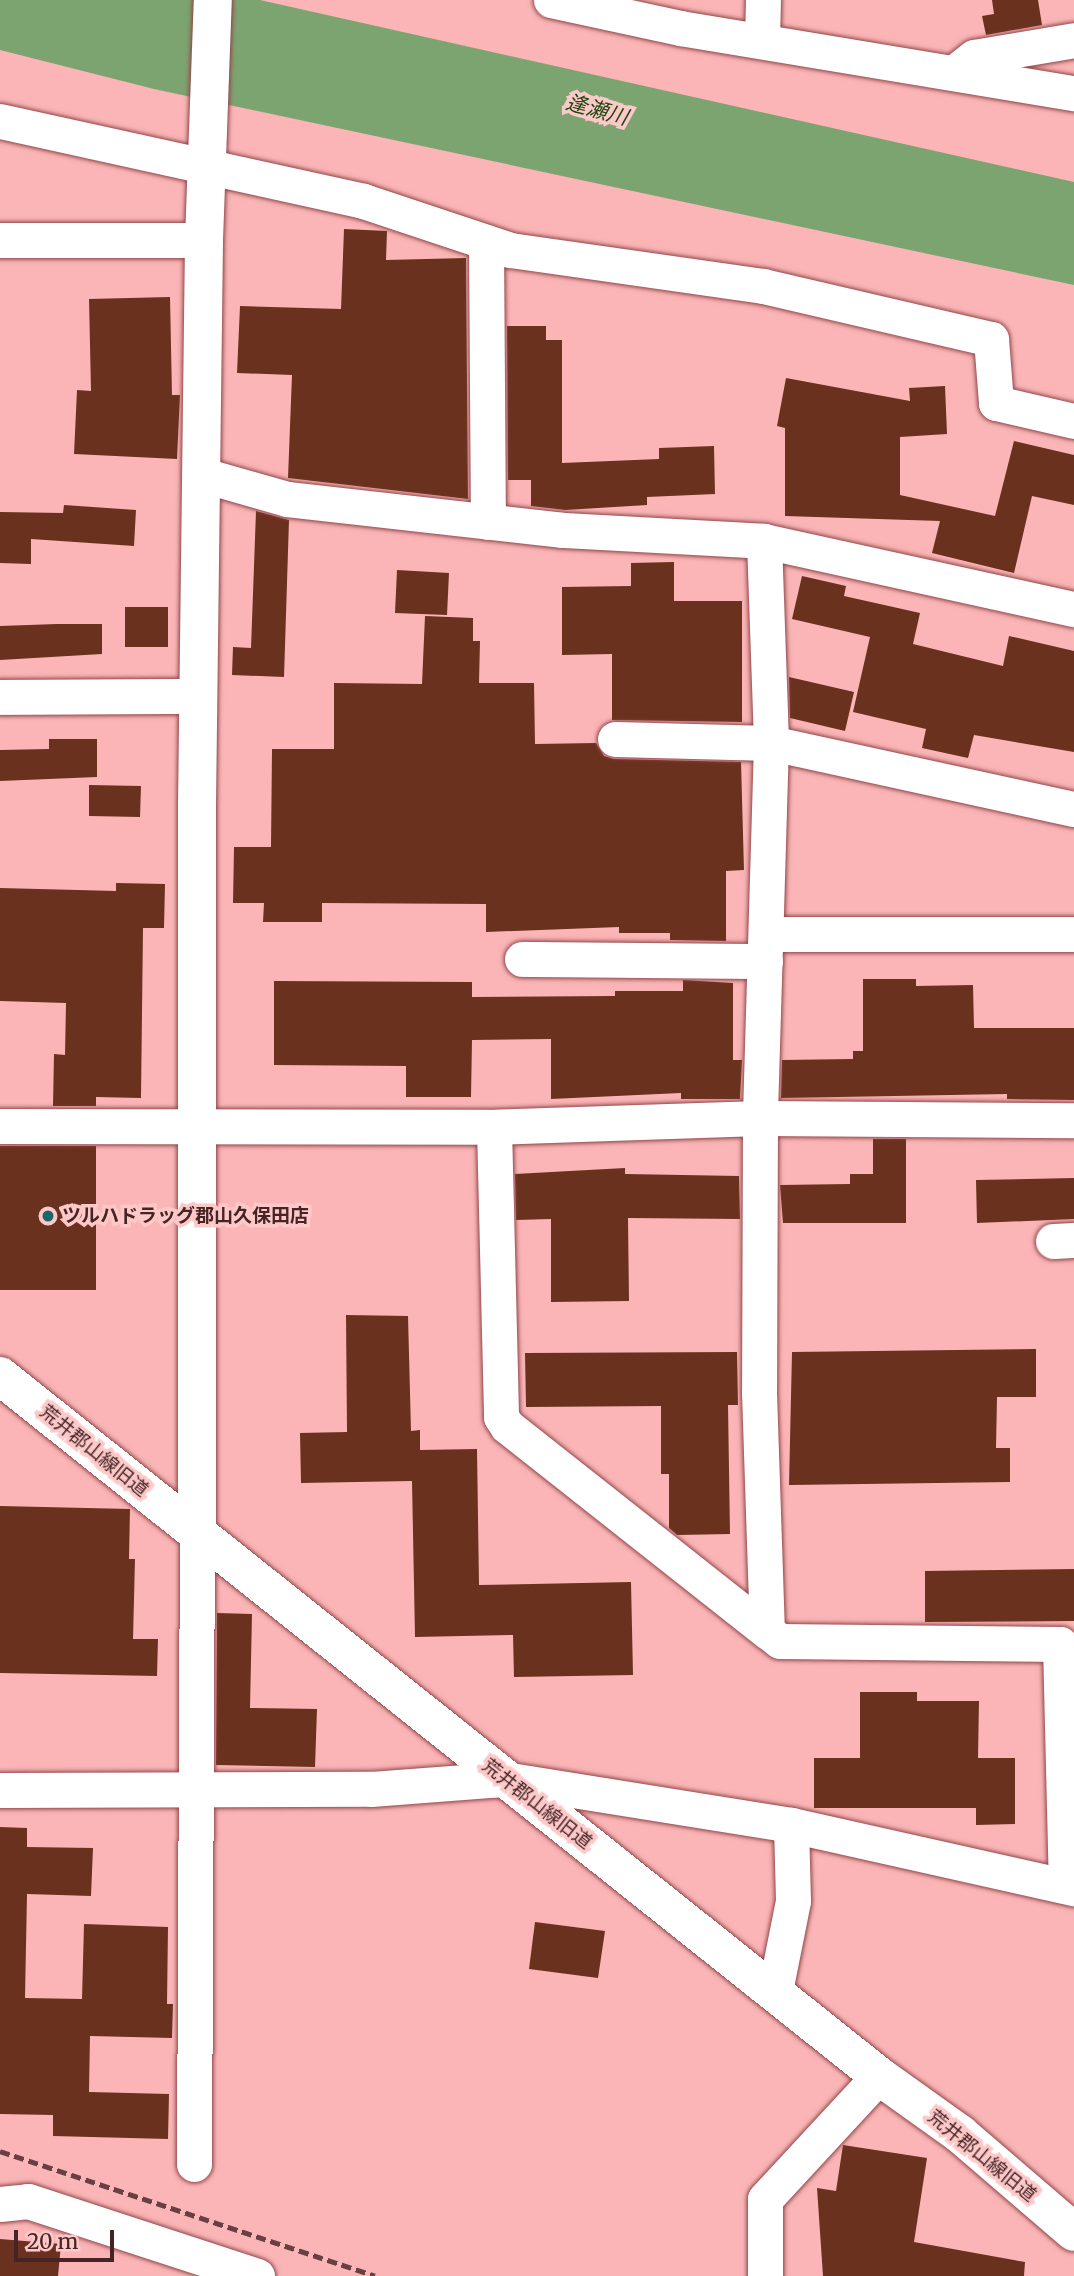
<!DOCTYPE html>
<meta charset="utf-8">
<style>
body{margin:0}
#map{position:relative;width:1074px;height:2276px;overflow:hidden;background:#fbb5b6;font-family:Merriweather,"Noto Sans JP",serif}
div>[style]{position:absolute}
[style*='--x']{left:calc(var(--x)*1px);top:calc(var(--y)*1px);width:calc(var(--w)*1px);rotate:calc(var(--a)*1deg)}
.water>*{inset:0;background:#7ca470}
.building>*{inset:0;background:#69311e}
.roads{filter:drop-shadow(0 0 2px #914649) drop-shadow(0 0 2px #914649)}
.minor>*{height:35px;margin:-17.5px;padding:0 17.5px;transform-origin:17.5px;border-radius:17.5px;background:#fff}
.tertiary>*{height:38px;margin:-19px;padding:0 19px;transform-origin:19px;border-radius:19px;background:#fff}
.rail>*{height:5px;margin-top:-2.5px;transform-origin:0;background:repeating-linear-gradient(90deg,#694041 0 10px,transparent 0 15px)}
.dots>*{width:19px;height:19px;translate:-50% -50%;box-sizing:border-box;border:4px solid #fdc8c8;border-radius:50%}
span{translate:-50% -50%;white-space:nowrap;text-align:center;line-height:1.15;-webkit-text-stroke:7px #fdc8c8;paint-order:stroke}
.poi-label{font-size:19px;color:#462425;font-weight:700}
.left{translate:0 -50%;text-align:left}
.street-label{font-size:19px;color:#462425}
.water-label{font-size:21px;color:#1e4611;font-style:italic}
.scale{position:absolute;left:14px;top:2230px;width:100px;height:32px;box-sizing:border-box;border:4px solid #462425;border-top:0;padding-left:9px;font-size:21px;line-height:24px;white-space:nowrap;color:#462425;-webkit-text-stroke:5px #fdc8c8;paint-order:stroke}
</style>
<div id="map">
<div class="water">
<i style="clip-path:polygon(0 0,260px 0,1074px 182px,1074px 285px,154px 89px,0 50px)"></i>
</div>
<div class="building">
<i style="clip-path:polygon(992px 0,1038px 0,1042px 25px,986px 35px,982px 16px,994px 14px)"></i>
<i style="clip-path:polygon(344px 229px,387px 231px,386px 260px,466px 258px,468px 499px,288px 478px,292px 375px,237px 373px,240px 306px,341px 309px)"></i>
<i style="clip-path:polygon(170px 297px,172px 395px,180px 395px,177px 459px,74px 454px,77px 390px,91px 391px,89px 299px)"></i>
<i style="clip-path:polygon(507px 326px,546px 326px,546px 340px,562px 340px,562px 463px,659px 459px,659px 448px,714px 446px,715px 494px,647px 497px,647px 505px,565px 510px,531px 506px,531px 480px,508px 480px)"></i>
<i style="clip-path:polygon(786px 378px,910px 401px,909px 388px,945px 386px,947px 434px,900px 437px,900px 495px,995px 516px,1014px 441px,1074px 455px,1074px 505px,1032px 496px,1014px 573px,932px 553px,940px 521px,785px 516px,785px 428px,777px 426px)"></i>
<i style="clip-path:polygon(64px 505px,136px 510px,134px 546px,31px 539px,31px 564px,0 563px,0 512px,63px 513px)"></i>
<i style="clip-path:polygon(256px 511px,289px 520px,284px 677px,232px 675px,233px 647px,251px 648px)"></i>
<i style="clip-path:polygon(674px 562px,674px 601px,742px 601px,742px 722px,612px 720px,612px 654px,562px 655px,562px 587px,631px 586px,631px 563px)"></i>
<i style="clip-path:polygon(397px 570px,449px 573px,447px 615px,395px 613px)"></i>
<i style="clip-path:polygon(802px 576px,846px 586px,844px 596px,920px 613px,913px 644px,1003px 666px,1009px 636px,1074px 651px,1074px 752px,974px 735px,968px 758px,922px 748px,926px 729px,853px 712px,870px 637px,792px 619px)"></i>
<i style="clip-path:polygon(125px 607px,168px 607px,168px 647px,125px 647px)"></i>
<i style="clip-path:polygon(425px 616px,473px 618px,473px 641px,480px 641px,479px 683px,534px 683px,535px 744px,596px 743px,604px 756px,614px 759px,741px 762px,744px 870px,726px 871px,726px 941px,670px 940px,670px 933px,619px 933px,619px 927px,486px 932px,486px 904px,322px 903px,322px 922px,263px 922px,264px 903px,233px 903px,234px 847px,271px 847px,272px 749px,334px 749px,334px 683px,422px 684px)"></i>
<i style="clip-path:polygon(57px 624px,102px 624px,102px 654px,0 660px,0 626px)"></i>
<i style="clip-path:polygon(789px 677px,854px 692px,845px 731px,790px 718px)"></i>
<i style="clip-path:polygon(49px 739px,97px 739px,97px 777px,0 781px,0 750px,49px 749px)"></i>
<i style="clip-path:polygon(89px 785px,141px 786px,140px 817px,89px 816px)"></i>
<i style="clip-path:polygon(116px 883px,165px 884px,164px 928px,143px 928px,141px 1098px,96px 1097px,96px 1106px,53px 1106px,54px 1054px,65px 1055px,66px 1003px,0 1001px,0 888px,116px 891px)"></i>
<i style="clip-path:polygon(863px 979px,916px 979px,916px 986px,973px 985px,974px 1028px,1074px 1028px,1074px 1100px,1007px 1099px,1007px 1094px,781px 1098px,782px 1060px,853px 1059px,853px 1051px,863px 1051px)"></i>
<i style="clip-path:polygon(683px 980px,733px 983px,733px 1060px,742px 1060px,740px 1099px,681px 1099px,681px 1093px,551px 1099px,551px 1039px,472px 1040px,471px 1097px,406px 1097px,406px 1066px,274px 1065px,274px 981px,472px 982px,472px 997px,615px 996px,615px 991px,683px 991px)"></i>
<i style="clip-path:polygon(873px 1139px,906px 1139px,906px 1223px,783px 1223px,780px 1185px,850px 1184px,850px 1174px,873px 1174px)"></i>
<i style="clip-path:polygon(0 1146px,96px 1146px,96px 1290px,0 1290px)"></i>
<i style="clip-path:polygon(625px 1168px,625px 1174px,739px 1176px,740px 1219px,628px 1218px,629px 1301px,551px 1302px,551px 1219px,516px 1220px,515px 1174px)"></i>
<i style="clip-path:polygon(1074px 1178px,1074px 1219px,977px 1223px,976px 1180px)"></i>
<i style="clip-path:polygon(346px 1315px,408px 1316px,411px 1431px,420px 1430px,420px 1450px,477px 1449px,479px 1585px,631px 1582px,633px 1675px,514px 1677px,513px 1635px,415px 1637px,412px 1481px,301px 1483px,300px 1433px,347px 1432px)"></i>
<i style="clip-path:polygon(1036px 1349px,1036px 1397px,997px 1397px,996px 1448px,1010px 1448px,1010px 1482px,789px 1485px,792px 1352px)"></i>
<i style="clip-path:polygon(737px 1352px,738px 1405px,728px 1405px,730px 1534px,677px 1535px,669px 1528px,669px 1474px,661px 1474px,661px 1406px,526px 1407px,525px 1353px)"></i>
<i style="clip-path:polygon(0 1506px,130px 1509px,129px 1559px,135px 1559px,133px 1639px,158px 1639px,157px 1676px,0 1673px)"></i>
<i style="clip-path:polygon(1074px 1569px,1074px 1621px,925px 1622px,925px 1571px)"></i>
<i style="clip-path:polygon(217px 1613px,252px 1614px,250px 1708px,317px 1709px,315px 1767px,216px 1765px)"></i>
<i style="clip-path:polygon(860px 1692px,917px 1692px,917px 1701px,979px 1701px,978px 1758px,1015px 1758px,1015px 1824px,976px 1825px,976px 1808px,814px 1808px,814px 1758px,860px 1758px)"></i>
<i style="clip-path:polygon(0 1827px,27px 1828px,27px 1847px,93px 1848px,91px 1896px,27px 1894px,25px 1998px,82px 1999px,84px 1924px,168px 1927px,167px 2004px,173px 2004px,172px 2038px,90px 2036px,89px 2092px,169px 2094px,168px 2139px,53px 2136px,53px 2115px,0 2114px)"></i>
<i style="clip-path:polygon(535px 1922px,605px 1931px,598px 1978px,529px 1969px)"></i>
<i style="clip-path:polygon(843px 2145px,927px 2158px,914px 2242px,1025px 2262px,1024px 2276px,823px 2276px,817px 2188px,836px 2191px)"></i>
<i style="clip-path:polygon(0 2239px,61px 2244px,58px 2276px,0 2276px)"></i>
</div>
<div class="roads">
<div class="minor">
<i style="--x:551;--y:0;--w:132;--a:12.2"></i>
<i style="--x:680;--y:28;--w:399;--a:9.4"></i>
<i style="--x:762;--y:40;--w:40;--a:-88.6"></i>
<i style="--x:956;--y:71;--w:23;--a:-38"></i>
<i style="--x:974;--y:57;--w:101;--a:-9.6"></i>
<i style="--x:0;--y:121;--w:372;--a:12.4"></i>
<i style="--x:363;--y:201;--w:155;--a:18.4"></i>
<i style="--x:510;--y:250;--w:256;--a:8.1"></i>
<i style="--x:763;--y:286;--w:234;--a:13.1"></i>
<i style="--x:991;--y:339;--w:64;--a:85.5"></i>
<i style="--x:996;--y:403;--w:80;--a:13"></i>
<i style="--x:0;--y:240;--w:204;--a:0"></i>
<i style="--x:486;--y:242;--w:280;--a:89.6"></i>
<i style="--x:203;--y:475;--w:87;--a:15.9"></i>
<i style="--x:287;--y:499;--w:278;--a:6.4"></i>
<i style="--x:563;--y:530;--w:201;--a:3.1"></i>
<i style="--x:764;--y:541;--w:317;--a:12.4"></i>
<i style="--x:764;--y:541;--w:202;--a:88"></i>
<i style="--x:771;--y:743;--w:375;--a:91.7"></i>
<i style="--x:760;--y:1118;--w:274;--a:90.2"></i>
<i style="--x:759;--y:1392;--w:239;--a:88.1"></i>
<i style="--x:767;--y:1631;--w:16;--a:38"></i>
<i style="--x:780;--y:1641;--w:280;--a:0.6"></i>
<i style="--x:1060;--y:1644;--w:242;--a:88.6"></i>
<i style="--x:0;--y:697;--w:199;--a:-0.3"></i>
<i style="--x:615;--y:739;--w:156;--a:1.5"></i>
<i style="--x:771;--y:743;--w:310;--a:12.3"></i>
<i style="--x:766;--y:934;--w:308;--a:0"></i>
<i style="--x:522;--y:959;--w:243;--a:0.5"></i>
<i style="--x:0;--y:1126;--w:488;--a:0.1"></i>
<i style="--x:488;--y:1127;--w:272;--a:-1.9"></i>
<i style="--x:760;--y:1118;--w:314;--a:0.4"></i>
<i style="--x:494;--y:1127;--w:290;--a:88.6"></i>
<i style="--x:501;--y:1417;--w:11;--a:56"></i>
<i style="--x:507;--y:1426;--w:331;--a:38.3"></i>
<i style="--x:1053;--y:1241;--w:21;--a:-3"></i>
<i style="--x:0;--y:1790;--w:371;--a:-0.2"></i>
<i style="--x:371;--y:1789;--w:133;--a:-4.3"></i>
<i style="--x:504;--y:1779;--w:291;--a:9.1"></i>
<i style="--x:791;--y:1825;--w:290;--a:12.6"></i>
<i style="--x:775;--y:1991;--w:92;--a:-78.7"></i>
<i style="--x:793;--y:1901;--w:76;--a:-91.5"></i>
<i style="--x:194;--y:2164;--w:630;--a:-89.73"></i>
<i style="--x:0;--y:2204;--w:28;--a:-6"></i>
<i style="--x:28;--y:2201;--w:241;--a:18.1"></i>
<i style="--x:765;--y:2276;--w:77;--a:-90"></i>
<i style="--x:765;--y:2199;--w:168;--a:-47.2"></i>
</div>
<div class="tertiary">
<i style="--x:0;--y:1376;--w:1124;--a:38.53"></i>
<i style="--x:879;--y:2076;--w:100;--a:35.6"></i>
<i style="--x:960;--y:2134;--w:150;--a:40.7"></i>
<i style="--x:197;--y:1534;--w:729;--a:-90"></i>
<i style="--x:197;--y:805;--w:565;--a:-89.29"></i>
<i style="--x:204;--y:240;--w:240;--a:-87.9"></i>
</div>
</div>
<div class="rail">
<i style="--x:0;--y:2151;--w:395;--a:18.4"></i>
</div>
<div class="dots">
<i style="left:48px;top:1216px;background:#1b686b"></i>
</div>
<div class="poi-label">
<span class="left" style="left:62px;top:1216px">ツルハドラッグ郡山久保田店</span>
</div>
<div class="street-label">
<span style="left:94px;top:1451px;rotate:39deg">荒井郡山線旧道</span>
<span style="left:537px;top:1804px;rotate:38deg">荒井郡山線旧道</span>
<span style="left:982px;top:2156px;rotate:39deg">荒井郡山線旧道</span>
</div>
<div class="water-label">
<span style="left:597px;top:110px;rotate:15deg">逢瀬川</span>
</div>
<div class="scale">20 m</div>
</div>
